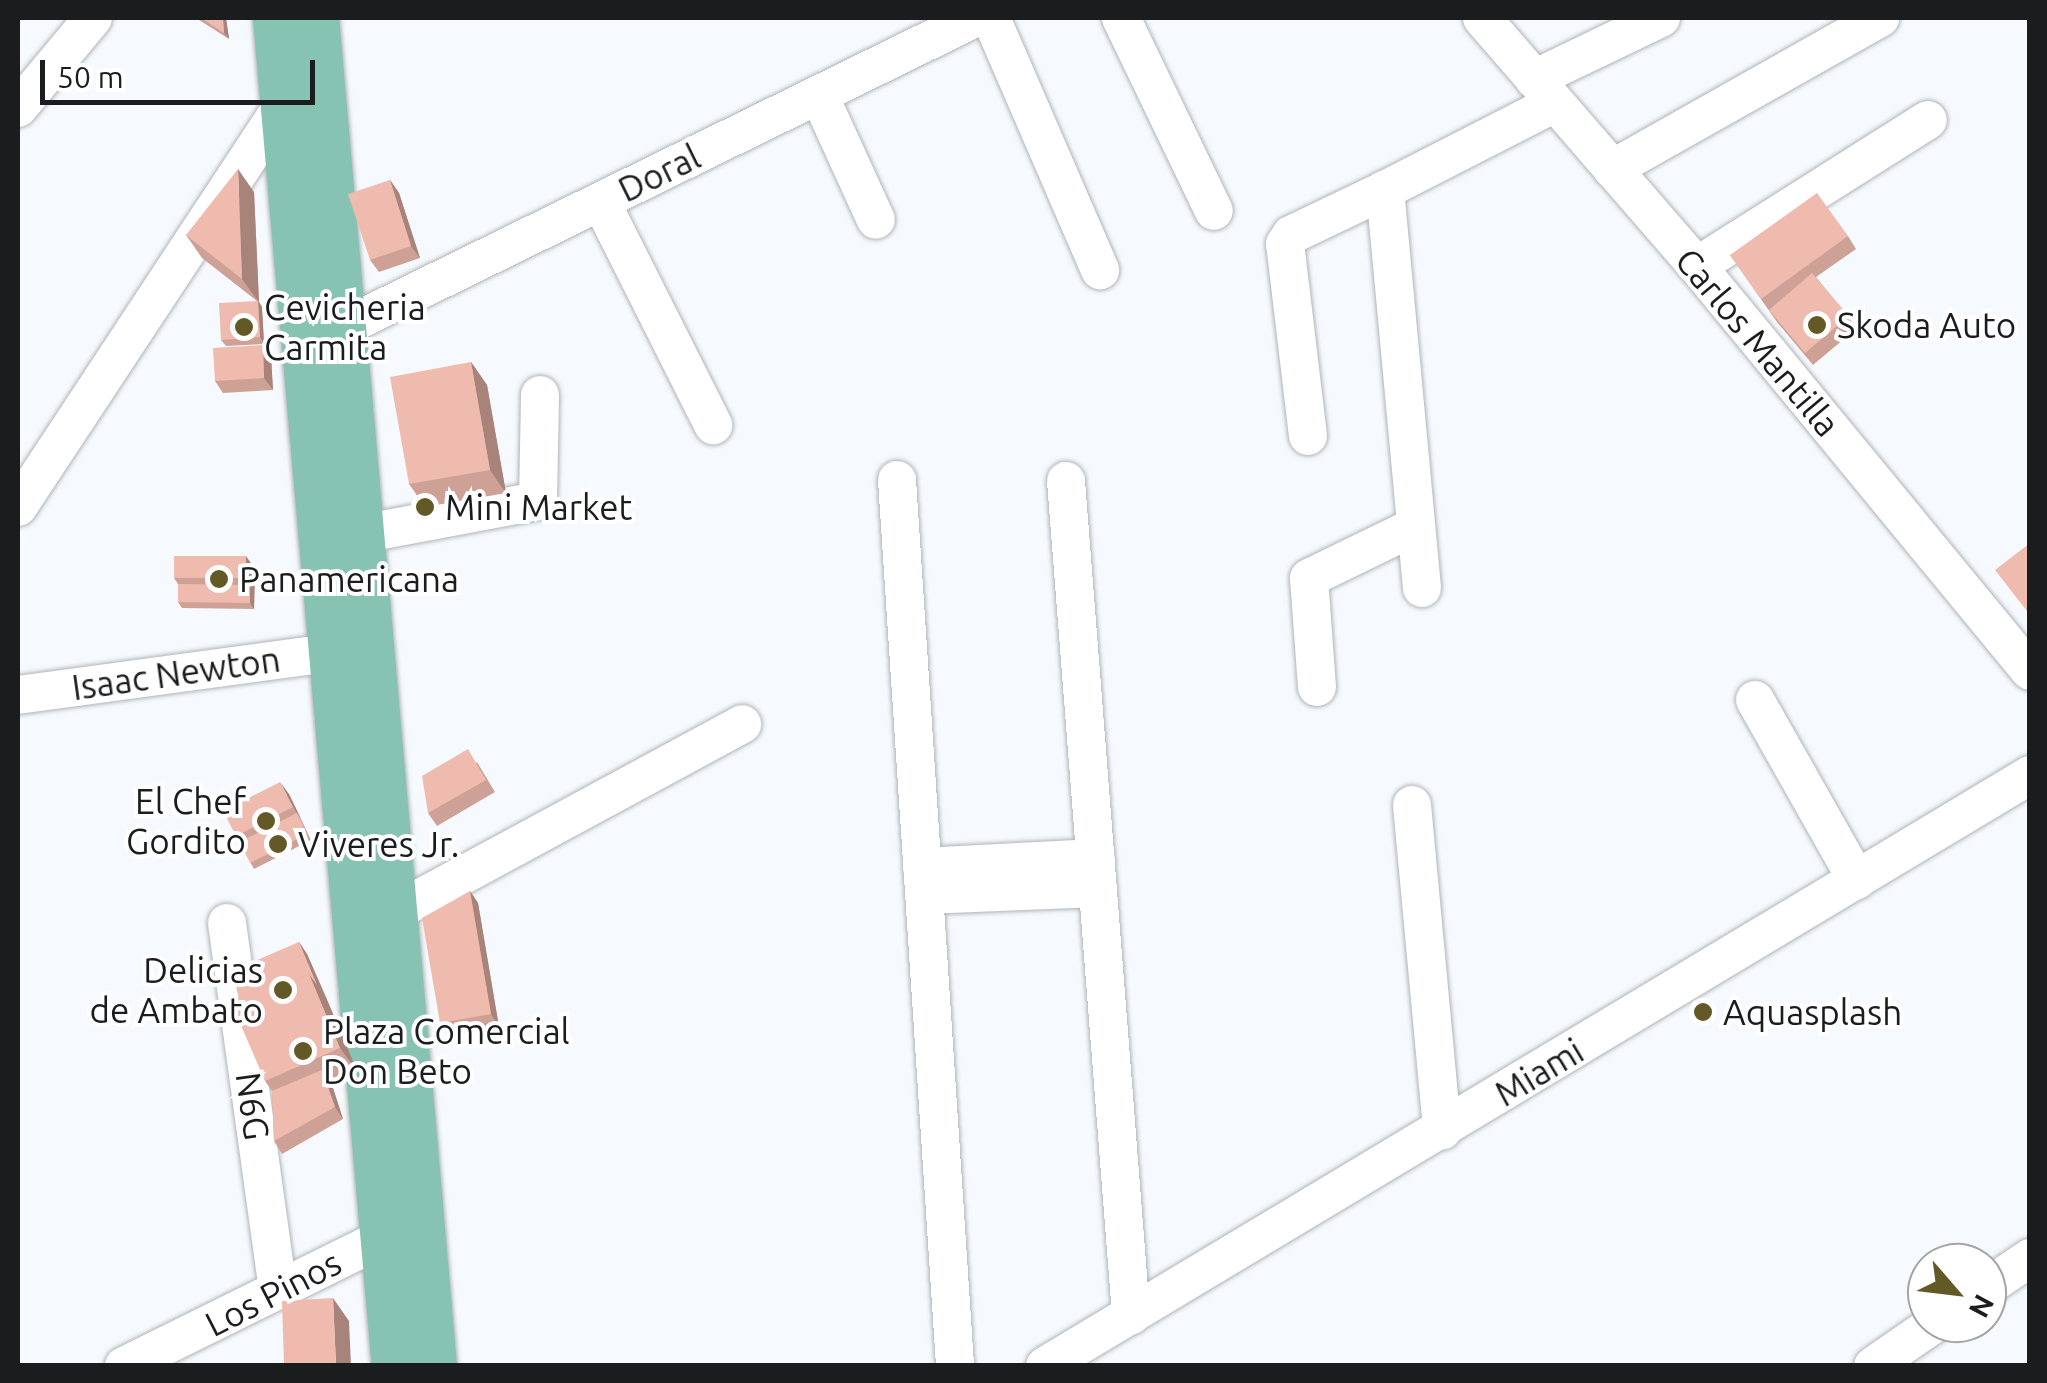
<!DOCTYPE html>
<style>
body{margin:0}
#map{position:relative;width:2047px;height:1383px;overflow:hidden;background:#f6fafe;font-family:Ubuntu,sans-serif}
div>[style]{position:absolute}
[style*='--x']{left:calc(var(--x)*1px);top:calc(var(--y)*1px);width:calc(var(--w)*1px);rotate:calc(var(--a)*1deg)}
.roads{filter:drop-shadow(0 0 2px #b0b4b8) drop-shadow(0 0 2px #b0b4b8)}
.minor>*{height:38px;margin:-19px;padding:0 19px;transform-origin:19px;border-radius:19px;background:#fff}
.major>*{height:48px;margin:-24px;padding:0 24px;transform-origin:24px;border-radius:24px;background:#86c3b2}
.wall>*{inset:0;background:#cea196}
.shaded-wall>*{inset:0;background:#a7837a}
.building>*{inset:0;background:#efbbaf}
.dots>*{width:28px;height:28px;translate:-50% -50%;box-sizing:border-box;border:5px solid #fff;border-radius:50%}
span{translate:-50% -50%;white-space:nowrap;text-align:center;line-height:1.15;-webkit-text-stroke:8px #fff;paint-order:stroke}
.street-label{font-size:35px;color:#1b1c1e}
.poi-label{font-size:35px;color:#1b1c1e}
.left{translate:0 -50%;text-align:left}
.right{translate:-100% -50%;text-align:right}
.frame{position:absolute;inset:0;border:20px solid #1b1c1e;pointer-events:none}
.north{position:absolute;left:1907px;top:1243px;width:100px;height:100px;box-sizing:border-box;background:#fff;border:2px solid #a4a4a5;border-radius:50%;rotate:118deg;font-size:28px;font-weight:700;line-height:40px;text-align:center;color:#1b1c1e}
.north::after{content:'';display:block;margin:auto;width:35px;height:45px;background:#635926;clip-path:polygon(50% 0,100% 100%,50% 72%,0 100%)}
.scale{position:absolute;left:40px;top:60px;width:275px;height:45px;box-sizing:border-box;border:5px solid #1b1c1e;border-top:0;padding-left:12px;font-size:30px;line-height:35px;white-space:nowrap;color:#1b1c1e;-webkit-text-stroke:8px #fff;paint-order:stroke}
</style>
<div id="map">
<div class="roads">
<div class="minor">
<i style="--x:991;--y:18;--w:275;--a:66.6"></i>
<i style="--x:1121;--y:18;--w:214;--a:64.3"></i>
<i style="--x:1482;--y:18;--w:328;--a:49.1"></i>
<i style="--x:1697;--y:266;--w:524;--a:50.57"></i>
<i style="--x:1534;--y:79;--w:141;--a:-25.7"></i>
<i style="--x:819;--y:95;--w:137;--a:65.5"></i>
<i style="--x:18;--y:108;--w:117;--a:-50.2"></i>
<i style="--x:1612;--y:169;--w:308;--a:-29.4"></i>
<i style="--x:601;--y:202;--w:250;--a:63.3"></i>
<i style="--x:1697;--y:266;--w:273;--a:-32.3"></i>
<i style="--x:342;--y:328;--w:705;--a:-26.09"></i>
<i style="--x:1308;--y:436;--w:193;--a:-96.8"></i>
<i style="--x:1285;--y:244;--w:11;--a:-56"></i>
<i style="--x:1291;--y:235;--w:104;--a:-25.6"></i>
<i style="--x:897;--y:480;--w:888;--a:86.25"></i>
<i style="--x:1066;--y:481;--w:837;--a:85.54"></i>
<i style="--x:18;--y:507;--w:487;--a:-56.6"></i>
<i style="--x:361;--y:534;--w:180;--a:-10.6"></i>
<i style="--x:538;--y:501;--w:106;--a:-88.9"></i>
<i style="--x:1422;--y:588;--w:400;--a:-95.3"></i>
<i style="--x:1385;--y:190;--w:191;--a:-27.1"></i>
<i style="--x:1317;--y:687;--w:109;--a:-94.2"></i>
<i style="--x:1309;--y:578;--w:119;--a:-25.9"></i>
<i style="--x:18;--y:695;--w:319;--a:-7.7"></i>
<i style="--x:1755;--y:700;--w:207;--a:60.5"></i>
<i style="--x:1412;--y:805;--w:327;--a:84.7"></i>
<i style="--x:922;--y:867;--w:174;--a:-3"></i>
<i style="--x:924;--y:895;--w:174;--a:-2.3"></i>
<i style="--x:393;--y:913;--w:397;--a:-28.4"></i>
<i style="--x:227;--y:923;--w:370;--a:82.1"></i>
<i style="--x:1987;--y:1287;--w:52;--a:-34"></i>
<i style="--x:124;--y:1366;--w:318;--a:-26.3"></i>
<i style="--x:1045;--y:1366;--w:1149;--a:-30.96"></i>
<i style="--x:1873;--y:1366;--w:75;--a:-34.7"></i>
</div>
<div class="major">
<i style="--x:277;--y:18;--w:1353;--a:84.96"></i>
<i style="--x:315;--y:18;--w:1353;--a:85"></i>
</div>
</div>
<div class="wall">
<i style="clip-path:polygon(196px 18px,226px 18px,229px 39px)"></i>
<i style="clip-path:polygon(390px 180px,399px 193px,420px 258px,379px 272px,370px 260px)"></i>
<i style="clip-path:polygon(254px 192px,259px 302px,262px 307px,264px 344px,226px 346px,221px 340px,257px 301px,202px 258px,186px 235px)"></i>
<i style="clip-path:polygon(1848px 236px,1856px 249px,1816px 277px,1857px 328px,1813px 365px,1777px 322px,1730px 255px)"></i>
<i style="clip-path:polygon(263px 345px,271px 357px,273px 390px,223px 393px,215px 381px)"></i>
<i style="clip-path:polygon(471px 362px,487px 385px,506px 493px,425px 507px,409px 484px)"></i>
<i style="clip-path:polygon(255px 569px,254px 609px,182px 608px,178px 602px,178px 584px,174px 578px)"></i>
<i style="clip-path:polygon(477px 762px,495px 792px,437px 826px,428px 813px)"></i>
<i style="clip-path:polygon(289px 794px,311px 840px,254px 869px,236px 836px)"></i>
<i style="clip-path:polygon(470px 891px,478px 903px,499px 1027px,448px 1036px,440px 1023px)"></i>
<i style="clip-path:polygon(299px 942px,307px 954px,357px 1071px,331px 1082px,343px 1119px,282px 1154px,274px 1141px,272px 1091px,265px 1081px,239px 1005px)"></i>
</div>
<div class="shaded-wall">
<i style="clip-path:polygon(223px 18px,226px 18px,229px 39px,224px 33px)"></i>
<i style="clip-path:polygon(238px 169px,254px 192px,259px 302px,262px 307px,264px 344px,260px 337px,258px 301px,242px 279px)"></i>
<i style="clip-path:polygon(390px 180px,399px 193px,420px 258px,411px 246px)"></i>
<i style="clip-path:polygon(263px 345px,271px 357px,273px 390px,264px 378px)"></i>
<i style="clip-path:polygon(471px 362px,487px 385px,506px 493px,490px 470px)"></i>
<i style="clip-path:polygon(246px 556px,255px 569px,254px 609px,250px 603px,250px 585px,246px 578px)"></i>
<i style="clip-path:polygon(280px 782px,289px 794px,301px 819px,293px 807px)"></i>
<i style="clip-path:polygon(470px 891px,478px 903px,499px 1027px,491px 1014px)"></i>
<i style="clip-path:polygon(299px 942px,307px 954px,326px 997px,317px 985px)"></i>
<i style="clip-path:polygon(309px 974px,326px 997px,357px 1071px,340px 1048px)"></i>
<i style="clip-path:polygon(322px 1070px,331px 1082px,343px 1119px,335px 1107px)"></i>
<i style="clip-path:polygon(333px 1298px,349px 1321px,351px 1366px,336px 1366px)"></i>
</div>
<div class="building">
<i style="clip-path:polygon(201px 18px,223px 18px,224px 33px)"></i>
<i style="clip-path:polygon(238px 169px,242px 279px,186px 235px)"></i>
<i style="clip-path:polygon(390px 180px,411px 246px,370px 260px,348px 194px)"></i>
<i style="clip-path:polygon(1817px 193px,1848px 236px,1761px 299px,1730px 255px)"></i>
<i style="clip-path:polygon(1812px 273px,1849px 316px,1805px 353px,1769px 310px)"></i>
<i style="clip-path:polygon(258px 301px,260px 337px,221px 340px,219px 303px)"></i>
<i style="clip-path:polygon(263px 345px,264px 378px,215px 381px,213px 348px)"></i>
<i style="clip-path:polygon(471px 362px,490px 470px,409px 484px,390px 377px)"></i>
<i style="clip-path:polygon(2030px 543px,2030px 615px,1995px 570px)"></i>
<i style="clip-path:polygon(174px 556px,246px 556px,246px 578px,174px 578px)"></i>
<i style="clip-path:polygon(178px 584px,250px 585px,250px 603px,178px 602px)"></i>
<i style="clip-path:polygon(468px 749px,486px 780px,428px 813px,422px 776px)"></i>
<i style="clip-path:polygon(280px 782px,293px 807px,236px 836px,223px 811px)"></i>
<i style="clip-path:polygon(297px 813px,307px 834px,250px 863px,240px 842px)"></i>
<i style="clip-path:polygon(470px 891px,491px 1014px,440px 1023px,422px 918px)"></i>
<i style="clip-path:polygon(299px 942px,317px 985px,309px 974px,239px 1005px,234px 970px)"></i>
<i style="clip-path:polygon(309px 974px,340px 1048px,265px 1081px,233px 1007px)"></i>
<i style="clip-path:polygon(322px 1070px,335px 1107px,274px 1141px,272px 1091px)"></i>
<i style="clip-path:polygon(333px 1298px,336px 1366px,284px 1366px,282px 1301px)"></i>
</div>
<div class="dots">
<i style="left:1817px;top:325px;background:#635926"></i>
<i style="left:244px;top:327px;background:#635926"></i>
<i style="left:425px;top:507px;background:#635926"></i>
<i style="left:219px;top:579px;background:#635926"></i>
<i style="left:266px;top:821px;background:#635926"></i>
<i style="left:278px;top:844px;background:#635926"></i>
<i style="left:283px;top:990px;background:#635926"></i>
<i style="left:1703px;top:1012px;background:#635926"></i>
<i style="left:303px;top:1051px;background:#635926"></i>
</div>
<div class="street-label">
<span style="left:659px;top:173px;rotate:-26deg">Doral</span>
<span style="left:1758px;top:342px;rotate:50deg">Carlos Mantilla</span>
<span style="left:176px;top:673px;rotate:-8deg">Isaac Newton</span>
<span style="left:1539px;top:1072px;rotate:-31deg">Miami</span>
<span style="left:253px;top:1106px;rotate:82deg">N6G</span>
<span style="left:273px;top:1293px;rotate:-27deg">Los Pinos</span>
</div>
<div class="poi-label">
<span class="left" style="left:264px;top:327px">Cevicheria<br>Carmita</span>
<span class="left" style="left:1837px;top:325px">Skoda Auto</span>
<span class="left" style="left:445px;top:507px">Mini Market</span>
<span class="left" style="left:239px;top:579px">Panamericana</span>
<span class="right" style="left:246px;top:821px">El Chef<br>Gordito</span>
<span class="left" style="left:298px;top:844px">Viveres Jr.</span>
<span class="right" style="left:263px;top:990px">Delicias<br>de Ambato</span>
<span class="left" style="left:1723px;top:1012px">Aquasplash</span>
<span class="left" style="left:323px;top:1051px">Plaza Comercial<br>Don Beto</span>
</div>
<div class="frame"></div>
<div class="north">N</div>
<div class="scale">50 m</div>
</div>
